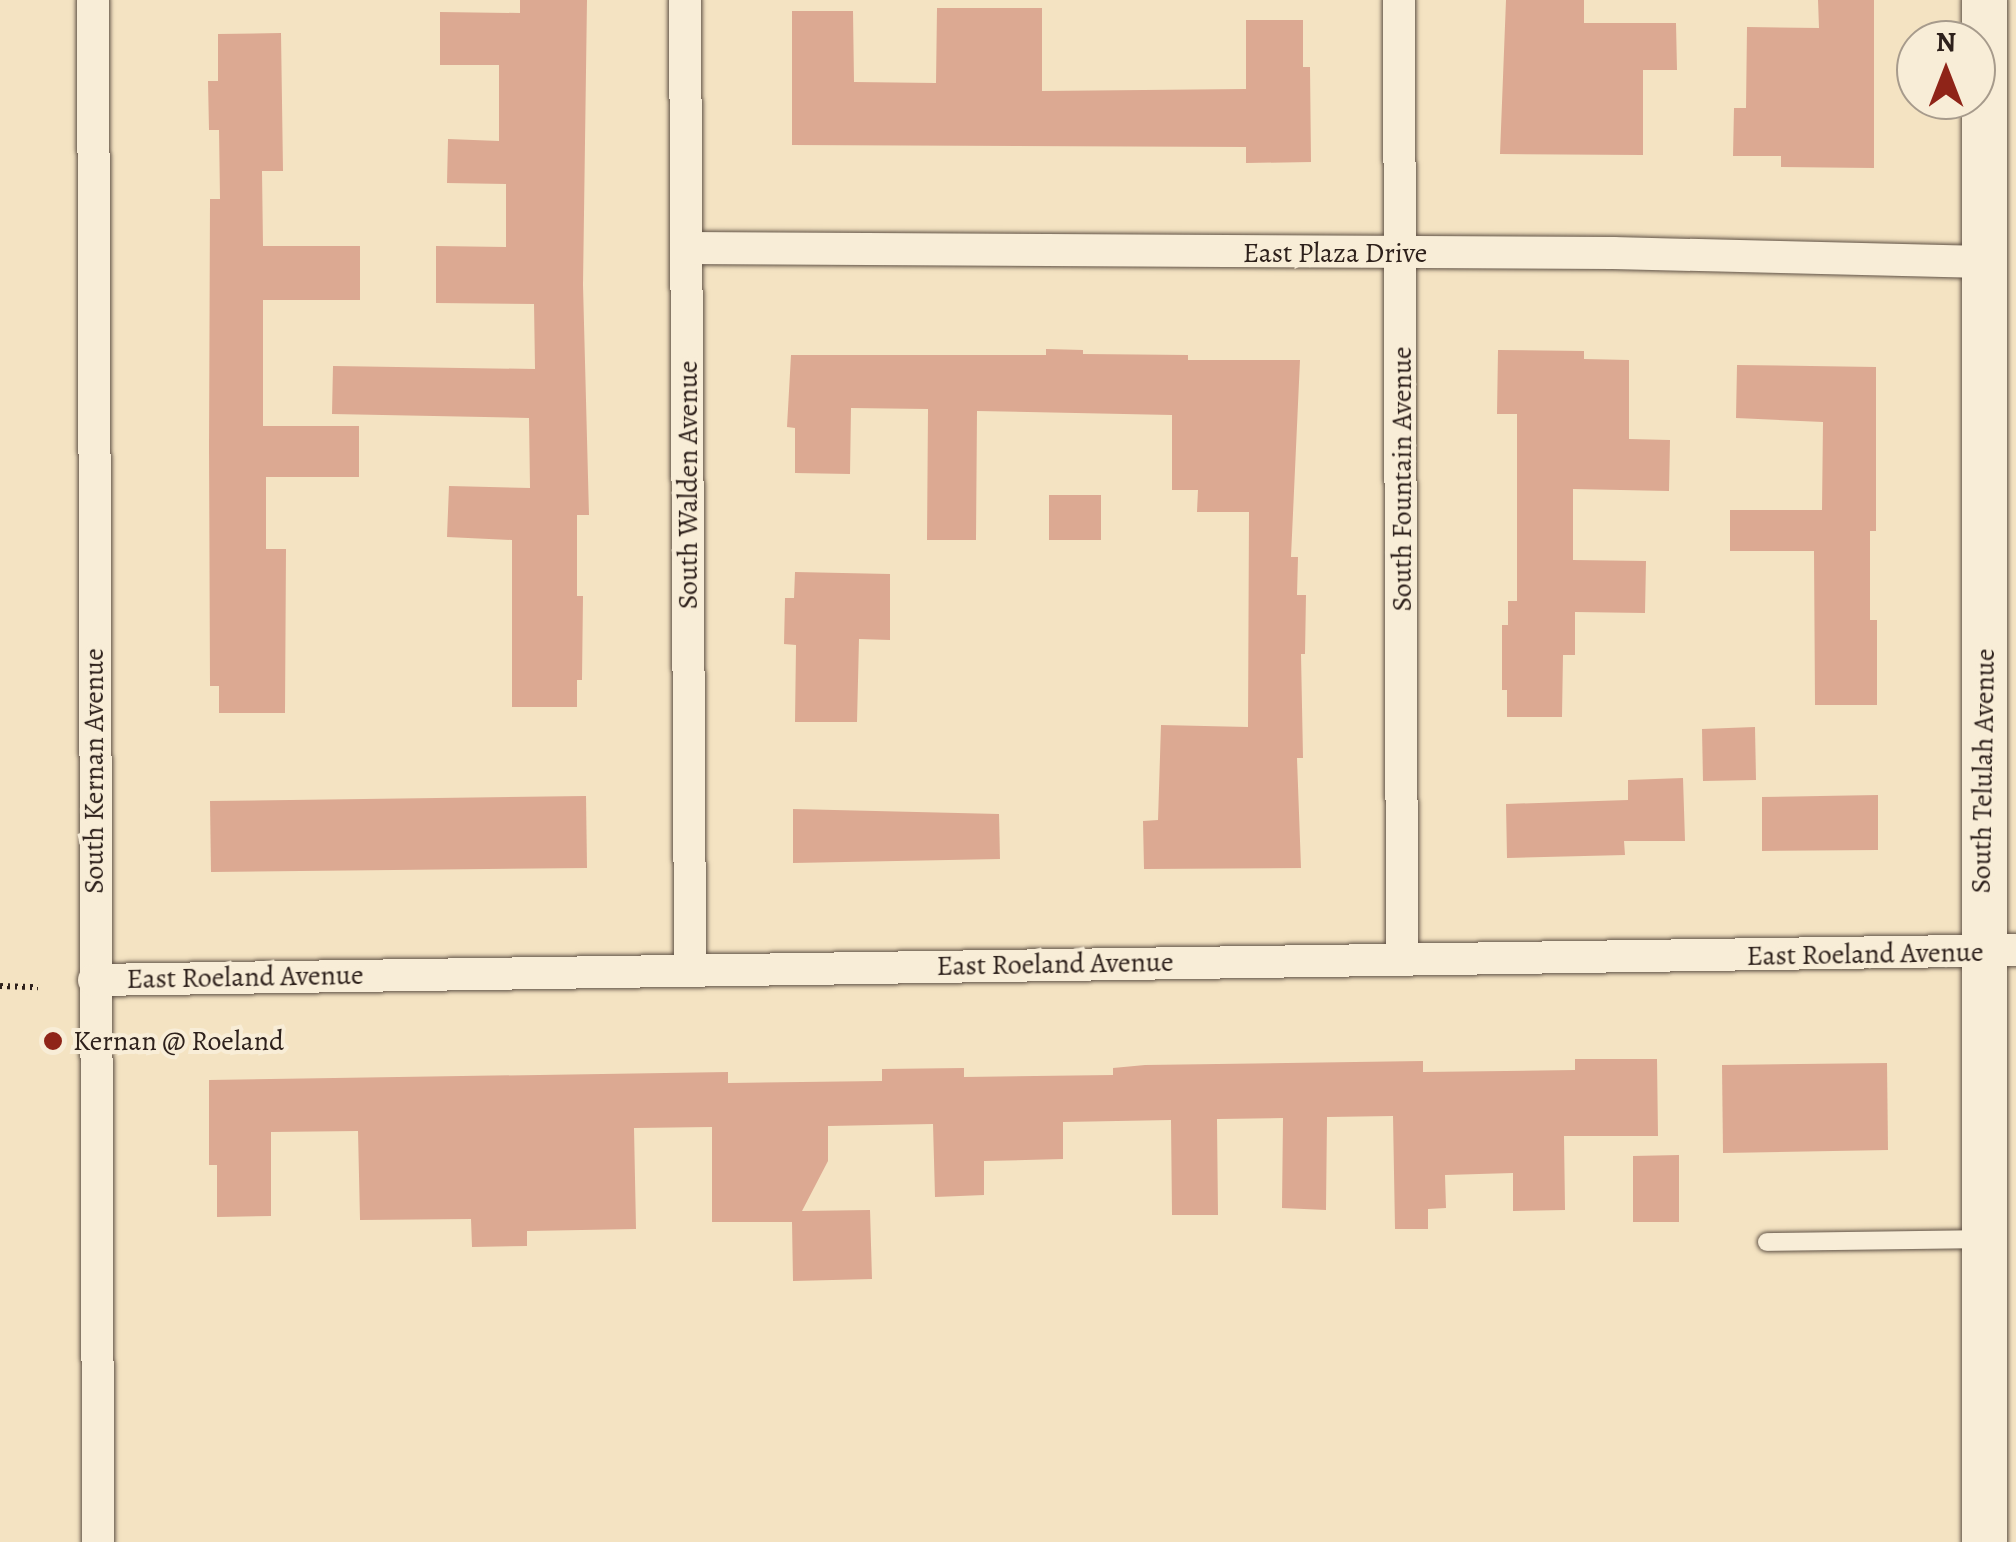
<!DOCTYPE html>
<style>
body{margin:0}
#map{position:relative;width:2016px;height:1542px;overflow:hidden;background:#f4e3c2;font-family:Alegreya,serif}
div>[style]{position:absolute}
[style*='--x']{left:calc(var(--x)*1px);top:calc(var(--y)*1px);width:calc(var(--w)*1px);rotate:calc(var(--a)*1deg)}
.building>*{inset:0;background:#dca992}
.path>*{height:6px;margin-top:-3px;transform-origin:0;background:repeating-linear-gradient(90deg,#2e211c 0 2.5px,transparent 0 7.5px)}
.roads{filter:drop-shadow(0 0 2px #605246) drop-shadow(0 0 2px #605246)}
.lane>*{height:18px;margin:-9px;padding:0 9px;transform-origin:9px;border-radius:9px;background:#f8edd7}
.street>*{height:32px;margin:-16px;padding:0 16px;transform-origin:16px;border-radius:16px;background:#f8edd7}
.secondary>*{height:45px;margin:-22.5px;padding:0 22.5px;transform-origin:22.5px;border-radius:22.5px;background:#f8edd7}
.dots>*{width:28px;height:28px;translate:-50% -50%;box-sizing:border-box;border:5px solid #f8edd7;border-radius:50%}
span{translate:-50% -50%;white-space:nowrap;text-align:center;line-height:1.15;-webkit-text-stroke:8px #f8edd7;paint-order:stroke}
.street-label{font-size:28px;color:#2e211c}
.poi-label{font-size:28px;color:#2e211c}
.left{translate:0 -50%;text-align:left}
.north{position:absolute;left:1896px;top:20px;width:100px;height:100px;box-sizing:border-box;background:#f8edd7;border:2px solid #a79b8c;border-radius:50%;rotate:0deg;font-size:28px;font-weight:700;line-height:40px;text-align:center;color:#2e211c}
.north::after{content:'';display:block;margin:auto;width:35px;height:45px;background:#8f2418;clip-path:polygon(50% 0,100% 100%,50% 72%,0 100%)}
</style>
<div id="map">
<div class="building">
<i style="clip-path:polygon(520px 0,587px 0,583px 285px,589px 515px,577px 515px,577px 596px,583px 596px,582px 680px,577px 680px,577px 707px,512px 707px,512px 540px,447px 537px,449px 486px,530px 488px,529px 418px,332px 414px,333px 366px,535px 369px,534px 304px,436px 303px,436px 246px,506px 247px,506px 184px,447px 183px,448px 139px,499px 141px,499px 65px,440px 65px,440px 12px,520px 13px)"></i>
<i style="clip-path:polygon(1506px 0,1584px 0,1584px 23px,1676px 23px,1677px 70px,1643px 70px,1643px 155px,1500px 154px)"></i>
<i style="clip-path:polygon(1818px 0,1874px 0,1874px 168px,1781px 167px,1781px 156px,1733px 156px,1734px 108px,1746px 108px,1747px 27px,1819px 28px)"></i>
<i style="clip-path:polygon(937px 8px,1042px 8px,1042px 91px,1246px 89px,1246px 20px,1303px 20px,1303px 67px,1310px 67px,1311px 162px,1246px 163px,1246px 147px,792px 145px,792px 11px,853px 11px,854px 82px,936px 83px)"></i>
<i style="clip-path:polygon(281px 33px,283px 171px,262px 171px,263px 246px,360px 246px,360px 300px,263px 300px,263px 426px,359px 426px,359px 477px,266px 477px,266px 549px,286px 549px,285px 713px,219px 713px,219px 686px,210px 686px,209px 447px,210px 199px,220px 199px,219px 130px,209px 130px,208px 81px,218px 81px,218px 34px)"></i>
<i style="clip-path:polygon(1046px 349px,1083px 350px,1083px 354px,1188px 355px,1188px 360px,1300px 360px,1291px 557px,1298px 557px,1297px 595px,1306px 595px,1305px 654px,1301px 654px,1303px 758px,1297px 758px,1301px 868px,1144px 869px,1143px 821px,1158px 820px,1161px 725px,1248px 727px,1249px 512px,1197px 512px,1198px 490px,1172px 490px,1172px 415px,977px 411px,976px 540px,927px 540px,928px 409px,851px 408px,850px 474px,795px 473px,795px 428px,787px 427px,791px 355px,1046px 355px)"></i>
<i style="clip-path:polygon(1498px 350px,1584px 351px,1584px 359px,1629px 360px,1629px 439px,1670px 440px,1669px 491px,1573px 489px,1573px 560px,1646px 561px,1645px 613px,1575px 612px,1575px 655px,1563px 655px,1562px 717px,1507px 717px,1507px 690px,1502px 690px,1502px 625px,1508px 625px,1508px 601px,1517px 601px,1517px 414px,1497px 414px)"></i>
<i style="clip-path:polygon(1737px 365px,1876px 367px,1876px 531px,1870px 531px,1870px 620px,1877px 620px,1877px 705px,1815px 705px,1814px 551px,1730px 551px,1730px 510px,1822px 510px,1823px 422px,1736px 418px)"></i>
<i style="clip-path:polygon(1049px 495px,1101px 495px,1101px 540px,1049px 540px)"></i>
<i style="clip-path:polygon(795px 572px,890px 574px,890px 640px,859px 639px,857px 722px,795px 722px,796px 645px,784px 644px,785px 598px,794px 598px)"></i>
<i style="clip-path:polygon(1755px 727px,1756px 780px,1703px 781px,1702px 729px)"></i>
<i style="clip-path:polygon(1683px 778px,1685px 841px,1624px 841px,1625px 855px,1507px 858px,1506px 804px,1628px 800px,1628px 780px)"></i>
<i style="clip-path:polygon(1878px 795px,1878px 850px,1762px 851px,1762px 797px)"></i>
<i style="clip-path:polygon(586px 796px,587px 868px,211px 872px,210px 801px)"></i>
<i style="clip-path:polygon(793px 809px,999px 814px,1000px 859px,793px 863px)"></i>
<i style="clip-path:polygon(1575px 1059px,1657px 1059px,1658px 1136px,1564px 1136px,1565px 1210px,1513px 1211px,1513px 1173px,1445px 1175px,1446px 1208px,1428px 1209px,1428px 1229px,1395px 1229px,1393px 1116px,1327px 1117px,1326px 1210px,1282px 1208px,1283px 1118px,1217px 1119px,1218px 1215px,1172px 1215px,1171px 1120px,1063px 1122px,1063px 1159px,984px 1161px,984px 1195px,935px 1197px,933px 1124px,828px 1126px,828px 1161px,802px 1211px,870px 1210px,872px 1279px,793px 1281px,792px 1222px,712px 1222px,712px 1127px,634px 1128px,636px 1229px,527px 1231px,527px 1246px,472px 1247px,471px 1219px,360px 1220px,358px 1131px,271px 1132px,271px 1216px,217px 1217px,217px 1165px,209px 1165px,209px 1080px,728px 1072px,728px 1083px,882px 1081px,882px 1069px,964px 1068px,964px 1077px,1113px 1075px,1113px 1068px,1145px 1065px,1423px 1061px,1423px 1072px,1575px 1070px)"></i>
<i style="clip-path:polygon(1887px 1063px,1888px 1150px,1723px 1153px,1722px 1065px)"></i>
<i style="clip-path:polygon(1679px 1155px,1679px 1222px,1633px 1222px,1633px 1156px)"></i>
</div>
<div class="path">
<i style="--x:0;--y:986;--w:38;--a:2"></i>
</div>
<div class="roads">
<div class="lane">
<i style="--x:1767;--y:1242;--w:214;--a:-0.8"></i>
</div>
<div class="street">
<i style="--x:93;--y:0;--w:1542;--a:89.81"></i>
<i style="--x:685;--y:0;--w:970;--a:89.7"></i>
<i style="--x:1399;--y:0;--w:958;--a:89.82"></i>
<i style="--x:686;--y:248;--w:927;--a:0.31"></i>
<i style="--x:1613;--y:253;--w:371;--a:1.4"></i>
<i style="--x:94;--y:980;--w:1922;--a:-0.89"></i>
</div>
<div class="secondary">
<i style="--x:1984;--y:0;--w:1542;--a:90"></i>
</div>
</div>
<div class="dots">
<i style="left:53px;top:1041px;background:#8f2418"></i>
</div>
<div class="street-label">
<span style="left:1335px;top:253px">East Plaza Drive</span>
<span style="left:1402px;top:479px;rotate:-90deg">South Fountain Avenue</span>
<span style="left:688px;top:485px;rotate:-90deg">South Walden Avenue</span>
<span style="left:94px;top:771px;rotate:-90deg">South Kernan Avenue</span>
<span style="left:1983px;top:771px;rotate:-89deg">South Telulah Avenue</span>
<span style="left:1865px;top:954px;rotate:-1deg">East Roeland Avenue</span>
<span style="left:1055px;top:964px;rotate:-1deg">East Roeland Avenue</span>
<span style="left:245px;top:977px;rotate:-1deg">East Roeland Avenue</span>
</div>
<div class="poi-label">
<span class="left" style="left:73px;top:1041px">Kernan @ Roeland</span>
</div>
<div class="north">N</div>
</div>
